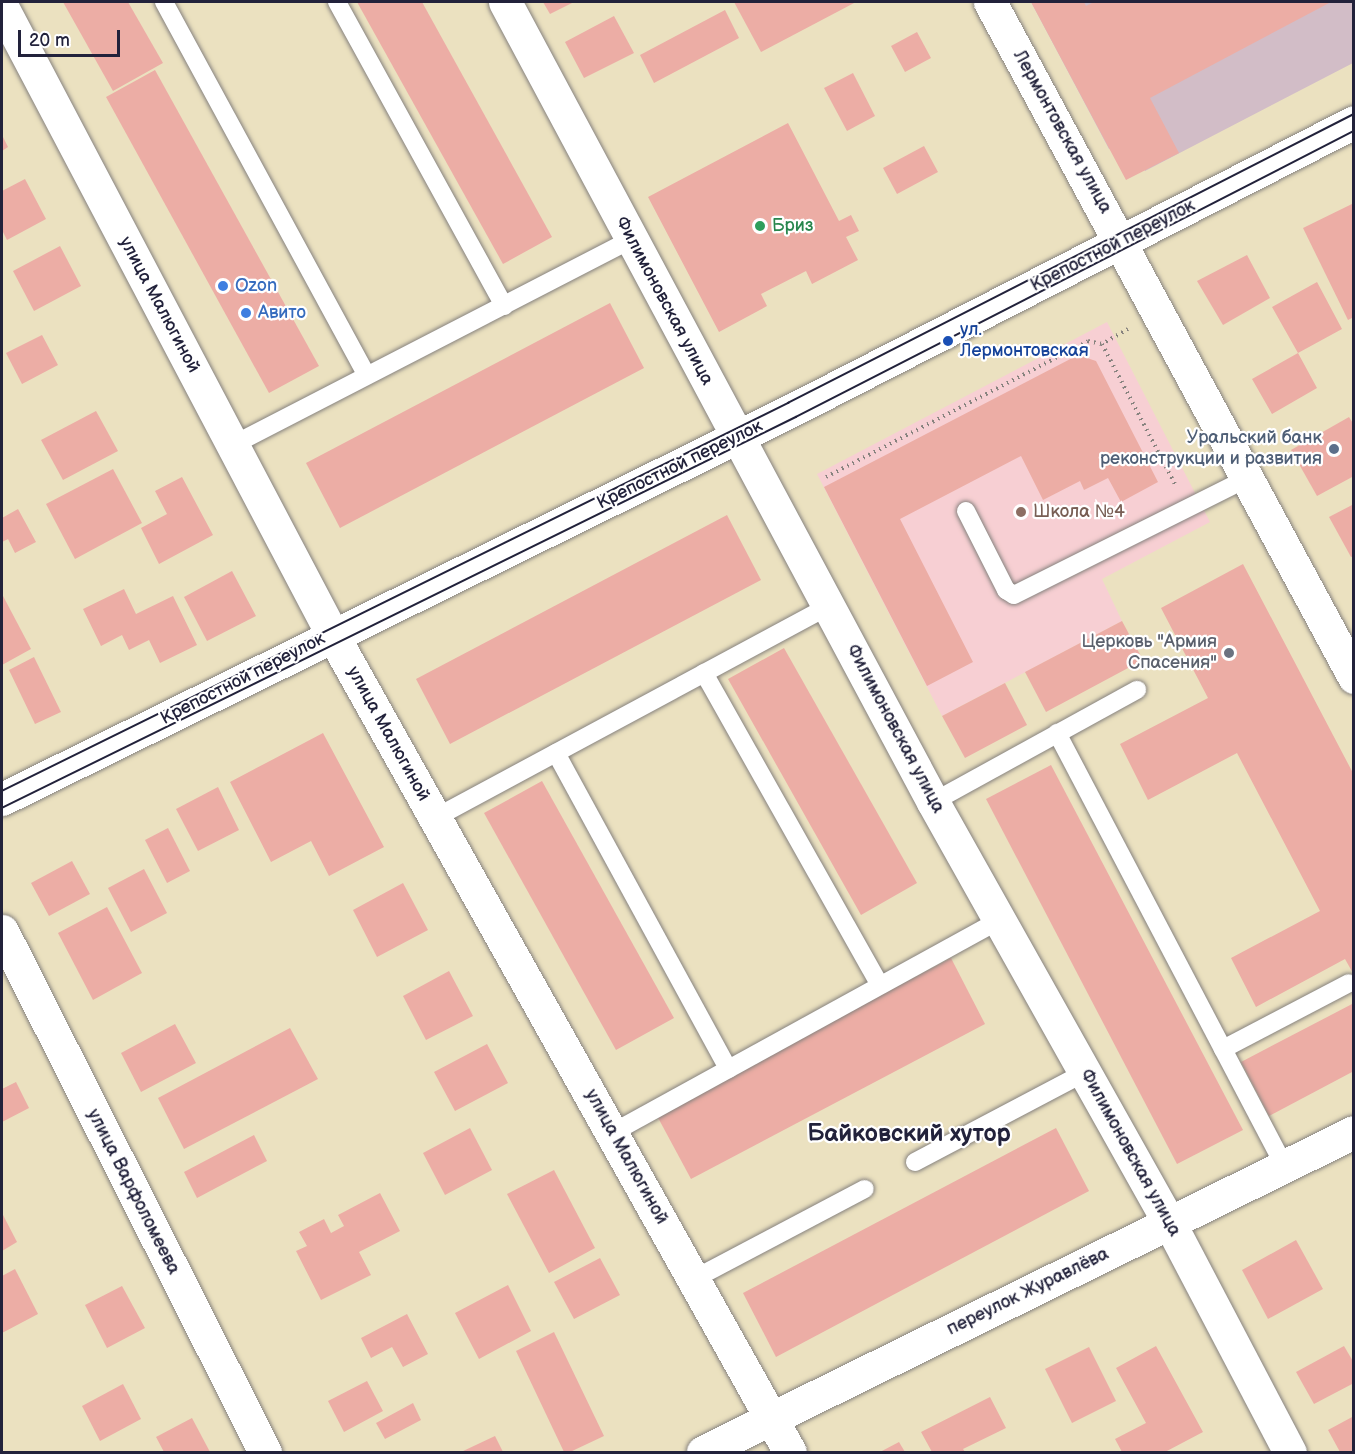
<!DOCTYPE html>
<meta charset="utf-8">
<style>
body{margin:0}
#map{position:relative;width:1355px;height:1454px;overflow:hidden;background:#ebe1c0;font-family:"Balsamiq Sans",sans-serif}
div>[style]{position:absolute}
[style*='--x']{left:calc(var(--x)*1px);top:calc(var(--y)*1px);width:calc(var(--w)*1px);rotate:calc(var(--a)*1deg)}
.built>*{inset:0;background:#f7cfd3}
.industrial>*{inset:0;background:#d2bdc7}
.building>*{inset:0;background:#ecada5}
.path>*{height:4px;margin-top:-2px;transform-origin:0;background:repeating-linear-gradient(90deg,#86827e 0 1.5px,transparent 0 6px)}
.roads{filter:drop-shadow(0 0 2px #86827e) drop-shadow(0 0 2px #86827e)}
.service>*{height:18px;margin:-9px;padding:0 9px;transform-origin:9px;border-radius:9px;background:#fff}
.minor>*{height:33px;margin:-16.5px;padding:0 16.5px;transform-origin:16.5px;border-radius:16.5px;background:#fff}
.tertiary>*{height:33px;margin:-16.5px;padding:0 16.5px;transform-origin:16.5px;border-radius:16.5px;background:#fff}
.tram>*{height:1.5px;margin:-0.75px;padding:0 0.75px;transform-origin:0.75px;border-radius:0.75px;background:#22223b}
.dots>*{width:16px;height:16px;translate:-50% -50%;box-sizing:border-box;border:3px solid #fff;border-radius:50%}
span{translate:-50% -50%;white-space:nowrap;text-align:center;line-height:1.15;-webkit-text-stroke:4.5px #fff;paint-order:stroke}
.street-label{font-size:18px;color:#22223b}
.leisure-label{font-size:18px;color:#27864d}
.left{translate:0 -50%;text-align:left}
.shop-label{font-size:18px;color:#366cbe}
.transit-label{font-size:18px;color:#164399}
.service-label{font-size:18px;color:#4e5e75}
.right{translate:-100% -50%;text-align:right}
.education-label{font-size:18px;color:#785e54}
.worship-label{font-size:18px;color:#5b616d}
.district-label{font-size:24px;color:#22223b;font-weight:700}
.frame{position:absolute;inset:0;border:3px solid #22223b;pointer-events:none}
.scale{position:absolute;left:18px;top:30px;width:102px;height:27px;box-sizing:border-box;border:3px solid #22223b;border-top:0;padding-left:8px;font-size:18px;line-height:21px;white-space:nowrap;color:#22223b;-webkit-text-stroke:4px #fff;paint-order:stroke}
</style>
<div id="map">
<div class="built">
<i style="clip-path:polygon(1107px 322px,1210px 522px,1102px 579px,1122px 621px,942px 716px,817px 474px)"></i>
</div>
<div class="industrial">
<i style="clip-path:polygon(1031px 2px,1353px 2px,1353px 63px,1145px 171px,1128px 139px,1109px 149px)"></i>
</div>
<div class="building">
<i style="clip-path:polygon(63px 2px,128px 2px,163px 63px,113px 91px)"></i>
<i style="clip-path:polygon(357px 2px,422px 2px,552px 237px,503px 264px)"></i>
<i style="clip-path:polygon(543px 2px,574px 2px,550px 14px)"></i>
<i style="clip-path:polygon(734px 2px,856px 2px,761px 52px)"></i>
<i style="clip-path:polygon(1031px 2px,1084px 2px,1086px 6px,1094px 2px,1331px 2px,1150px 98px,1179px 153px,1126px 180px)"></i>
<i style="clip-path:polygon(725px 10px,739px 38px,654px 83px,640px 55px)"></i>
<i style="clip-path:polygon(614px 16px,634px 53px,584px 78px,565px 42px)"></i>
<i style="clip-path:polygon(917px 32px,931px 58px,905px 72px,891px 46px)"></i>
<i style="clip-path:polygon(155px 70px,319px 366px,269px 393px,106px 97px)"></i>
<i style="clip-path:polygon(853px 73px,875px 116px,847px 131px,824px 88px)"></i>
<i style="clip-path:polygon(788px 123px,839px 221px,851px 215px,859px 231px,846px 237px,858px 260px,812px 284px,806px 271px,761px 294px,767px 306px,719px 332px,648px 197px)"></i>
<i style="clip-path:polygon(2px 135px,8px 147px,2px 151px)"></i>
<i style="clip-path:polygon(924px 146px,938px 172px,897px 194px,883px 168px)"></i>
<i style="clip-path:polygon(25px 179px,46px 219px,7px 240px,2px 230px,2px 191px)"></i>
<i style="clip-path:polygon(1354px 203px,1354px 317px,1348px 320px,1303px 228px)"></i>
<i style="clip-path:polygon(60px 246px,81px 286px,34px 311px,13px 271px)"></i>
<i style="clip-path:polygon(1247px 255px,1270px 298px,1223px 325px,1197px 281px)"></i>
<i style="clip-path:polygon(1317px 282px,1342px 329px,1298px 353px,1317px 388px,1272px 414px,1252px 379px,1298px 353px,1272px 307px)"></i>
<i style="clip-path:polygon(610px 303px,644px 368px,340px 528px,306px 463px)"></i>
<i style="clip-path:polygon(42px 335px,58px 365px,22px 384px,6px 353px)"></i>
<i style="clip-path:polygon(1078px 355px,1096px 361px,1158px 482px,1121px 502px,1108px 478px,1084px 490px,1080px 481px,1043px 500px,1021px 456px,900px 519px,973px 662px,927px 686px,824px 487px)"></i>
<i style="clip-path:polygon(96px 411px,118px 451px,63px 480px,41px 440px)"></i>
<i style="clip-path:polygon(1349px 417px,1354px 425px,1354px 476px,1317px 496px,1291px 450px)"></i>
<i style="clip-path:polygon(113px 469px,142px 523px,75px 559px,46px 504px)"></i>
<i style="clip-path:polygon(182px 477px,213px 535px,159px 564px,141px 528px,167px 514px,155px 491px)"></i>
<i style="clip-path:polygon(1354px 504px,1354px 556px,1351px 557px,1329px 517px)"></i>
<i style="clip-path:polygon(18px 509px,36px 542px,15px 553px,8px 539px,2px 542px,2px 518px)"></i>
<i style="clip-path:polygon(727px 515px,761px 580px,450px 744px,416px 679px)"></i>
<i style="clip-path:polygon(1243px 564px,1354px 775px,1354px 975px,1345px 959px,1256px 1007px,1231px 958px,1320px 911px,1237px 753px,1148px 800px,1120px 744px,1208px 698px,1161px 608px)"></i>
<i style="clip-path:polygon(232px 571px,256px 616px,207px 641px,184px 597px)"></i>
<i style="clip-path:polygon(124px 589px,136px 614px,173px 596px,197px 645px,160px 663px,149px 640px,129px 650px,122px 635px,101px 646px,83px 609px)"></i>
<i style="clip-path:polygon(2px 594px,31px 649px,2px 665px)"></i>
<i style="clip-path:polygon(1122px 621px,1143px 660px,1046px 712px,1025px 672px)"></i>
<i style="clip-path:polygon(784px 648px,917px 883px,861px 915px,728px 679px)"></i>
<i style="clip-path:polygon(34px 657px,61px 712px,35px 724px,9px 670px)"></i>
<i style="clip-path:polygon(1005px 683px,1027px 725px,965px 758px,942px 716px)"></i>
<i style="clip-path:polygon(323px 733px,384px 847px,329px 876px,311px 841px,271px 862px,230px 782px)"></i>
<i style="clip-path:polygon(1051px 765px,1243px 1130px,1177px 1164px,986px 799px)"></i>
<i style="clip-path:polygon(542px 781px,674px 1018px,616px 1050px,484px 813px)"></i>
<i style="clip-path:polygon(218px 787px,239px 830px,198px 851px,176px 809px)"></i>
<i style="clip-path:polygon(168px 828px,190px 871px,167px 883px,145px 840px)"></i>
<i style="clip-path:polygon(72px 861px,90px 894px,49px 916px,31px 883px)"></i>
<i style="clip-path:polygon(144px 869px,167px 913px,131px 932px,108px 888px)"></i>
<i style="clip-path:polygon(403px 883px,428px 930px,377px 957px,353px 910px)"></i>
<i style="clip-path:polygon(107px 907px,142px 973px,93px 1000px,58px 933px)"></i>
<i style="clip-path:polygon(951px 958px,985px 1024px,691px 1179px,656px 1114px)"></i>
<i style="clip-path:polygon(449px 971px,473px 1016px,426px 1040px,403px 996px)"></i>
<i style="clip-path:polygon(1354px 1003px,1354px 1071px,1269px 1116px,1241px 1062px)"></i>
<i style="clip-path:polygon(175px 1024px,196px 1063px,141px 1092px,121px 1053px)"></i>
<i style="clip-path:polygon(290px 1028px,318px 1079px,184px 1149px,158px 1098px)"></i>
<i style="clip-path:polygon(487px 1044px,508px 1083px,455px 1111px,434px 1072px)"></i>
<i style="clip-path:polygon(16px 1082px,29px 1108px,2px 1122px,2px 1089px)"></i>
<i style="clip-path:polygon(470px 1128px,492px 1170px,445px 1195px,423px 1153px)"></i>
<i style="clip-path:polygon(1056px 1128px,1089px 1191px,776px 1357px,743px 1293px)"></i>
<i style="clip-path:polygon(254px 1135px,267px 1161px,197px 1198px,184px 1172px)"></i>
<i style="clip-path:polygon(554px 1170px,595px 1248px,549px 1273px,507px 1194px)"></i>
<i style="clip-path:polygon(380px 1193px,400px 1231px,359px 1252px,371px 1275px,321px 1300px,296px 1251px,307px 1246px,299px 1232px,324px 1219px,331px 1233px,344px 1226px,338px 1215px)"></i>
<i style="clip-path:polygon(2px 1213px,17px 1242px,2px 1251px)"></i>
<i style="clip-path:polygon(1296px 1240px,1323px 1289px,1268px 1319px,1242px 1270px)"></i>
<i style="clip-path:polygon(600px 1258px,620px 1295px,574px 1319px,554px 1282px)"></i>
<i style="clip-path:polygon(15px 1269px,38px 1314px,2px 1333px,2px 1276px)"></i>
<i style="clip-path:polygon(508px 1285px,531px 1331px,479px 1359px,455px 1313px)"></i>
<i style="clip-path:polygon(122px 1286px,145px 1328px,107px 1348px,85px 1305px)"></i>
<i style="clip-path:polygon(407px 1314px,428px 1354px,403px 1367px,392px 1347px,371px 1358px,361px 1338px)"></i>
<i style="clip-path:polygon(554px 1332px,604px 1436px,570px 1452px,564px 1452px,516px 1351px)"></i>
<i style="clip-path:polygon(1156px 1346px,1203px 1432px,1165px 1452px,1122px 1452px,1115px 1439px,1146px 1423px,1116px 1368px)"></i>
<i style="clip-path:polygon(1344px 1346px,1354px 1363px,1354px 1383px,1314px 1404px,1296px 1372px)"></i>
<i style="clip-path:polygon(1089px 1347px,1116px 1401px,1072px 1423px,1045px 1369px)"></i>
<i style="clip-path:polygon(367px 1381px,383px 1411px,344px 1432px,328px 1401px)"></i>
<i style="clip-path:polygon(123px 1384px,141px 1419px,100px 1441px,82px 1406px)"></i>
<i style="clip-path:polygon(990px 1397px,1006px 1428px,963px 1449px,965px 1452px,932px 1452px,921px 1432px)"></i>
<i style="clip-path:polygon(413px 1403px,421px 1420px,385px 1439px,376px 1423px)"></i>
<i style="clip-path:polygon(1354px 1416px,1354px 1452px,1340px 1452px,1328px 1430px)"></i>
<i style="clip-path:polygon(192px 1418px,210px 1452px,164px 1452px,156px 1437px)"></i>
<i style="clip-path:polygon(495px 1436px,503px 1452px,461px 1452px)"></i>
<i style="clip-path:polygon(899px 1442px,905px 1452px,880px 1452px)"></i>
</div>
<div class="path">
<i style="--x:1128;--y:329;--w:30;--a:150"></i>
<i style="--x:1102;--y:344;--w:160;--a:62.5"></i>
<i style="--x:826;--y:477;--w:295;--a:-27.4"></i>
<i style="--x:1088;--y:341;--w:14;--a:12"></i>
</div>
<div class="roads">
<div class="service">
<i style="--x:164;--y:2;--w:423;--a:61.5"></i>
<i style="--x:337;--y:2;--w:347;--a:61.2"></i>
<i style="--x:233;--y:445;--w:448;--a:-27.3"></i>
<i style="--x:966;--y:511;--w:89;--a:63.1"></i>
<i style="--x:1006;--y:590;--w:9;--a:32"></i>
<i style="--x:1014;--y:595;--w:262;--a:-26.6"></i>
<i style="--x:704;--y:673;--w:358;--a:60.6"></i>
<i style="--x:1057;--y:733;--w:489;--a:62.3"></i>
<i style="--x:556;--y:753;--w:360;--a:61.4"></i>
<i style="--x:933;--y:802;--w:233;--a:-28.8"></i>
<i style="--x:435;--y:818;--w:447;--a:-28.3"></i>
<i style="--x:1223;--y:1049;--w:142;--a:-27.6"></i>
<i style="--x:612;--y:1133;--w:444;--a:-28.8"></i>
<i style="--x:915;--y:1162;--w:193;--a:-27.8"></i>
<i style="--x:694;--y:1279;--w:193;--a:-27.8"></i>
</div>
<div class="minor">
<i style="--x:505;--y:2;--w:907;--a:61.85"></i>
<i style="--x:933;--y:802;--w:482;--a:60.7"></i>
<i style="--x:1169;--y:1222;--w:260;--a:62.3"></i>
<i style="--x:990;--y:2;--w:767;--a:61.66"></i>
<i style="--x:2;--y:7;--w:709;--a:62.24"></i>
<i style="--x:2;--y:931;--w:584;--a:63.22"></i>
</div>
<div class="tertiary">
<i style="--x:332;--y:634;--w:937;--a:60.76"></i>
<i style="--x:2;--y:799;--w:881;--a:-26.22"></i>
<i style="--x:792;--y:410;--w:631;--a:-27.13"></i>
<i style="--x:703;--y:1452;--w:725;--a:-26.18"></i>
</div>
</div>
<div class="tram">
<i style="--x:2;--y:791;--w:877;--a:-26.27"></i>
<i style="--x:788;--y:403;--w:636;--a:-27.05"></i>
<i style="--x:2;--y:808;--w:885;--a:-26.22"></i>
<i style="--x:796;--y:417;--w:627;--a:-27.14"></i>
</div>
<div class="dots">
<i style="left:760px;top:226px;background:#2e9e5b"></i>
<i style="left:223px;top:286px;background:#3f7fe0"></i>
<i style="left:246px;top:313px;background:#3f7fe0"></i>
<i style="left:948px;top:341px;background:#1a4fb4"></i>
<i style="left:1334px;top:449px;background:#5c6f8a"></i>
<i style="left:1021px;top:512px;background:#8d6e63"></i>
<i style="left:1229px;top:653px;background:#6b7280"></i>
</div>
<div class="street-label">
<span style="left:1062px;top:132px;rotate:61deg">Лермонтовская улица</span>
<span style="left:1113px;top:246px;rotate:-27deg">Крепостной переулок</span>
<span style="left:664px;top:301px;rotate:62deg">Филимоновская улица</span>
<span style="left:159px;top:305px;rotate:62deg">улица Малюгиной</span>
<span style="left:680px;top:465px;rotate:-26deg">Крепостной переулок</span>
<span style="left:243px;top:679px;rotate:-27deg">Крепостной переулок</span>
<span style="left:895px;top:729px;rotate:62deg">Филимоновская улица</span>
<span style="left:388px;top:734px;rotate:61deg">улица Малюгиной</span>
<span style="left:1130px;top:1153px;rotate:61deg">Филимоновская улица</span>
<span style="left:626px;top:1157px;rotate:61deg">улица Малюгиной</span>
<span style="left:133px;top:1192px;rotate:63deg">улица Варфоломеева</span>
<span style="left:1028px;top:1292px;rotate:-26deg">переулок Журавлёва</span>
</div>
<div class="leisure-label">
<span class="left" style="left:772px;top:226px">Бриз</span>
</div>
<div class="shop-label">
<span class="left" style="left:235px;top:286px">Ozon</span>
<span class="left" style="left:258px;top:313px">Авито</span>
</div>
<div class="transit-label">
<span class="left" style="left:960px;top:341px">ул.<br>Лермонтовская</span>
</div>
<div class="service-label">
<span class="right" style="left:1322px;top:449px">Уральский банк<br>реконструкции и развития</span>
</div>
<div class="education-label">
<span class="left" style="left:1033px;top:512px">Школа №4</span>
</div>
<div class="worship-label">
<span class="right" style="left:1217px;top:653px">Церковь "Армия<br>Спасения"</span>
</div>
<div class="district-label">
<span style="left:909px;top:1134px">Байковский хутор</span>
</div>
<div class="frame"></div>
<div class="scale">20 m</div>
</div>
